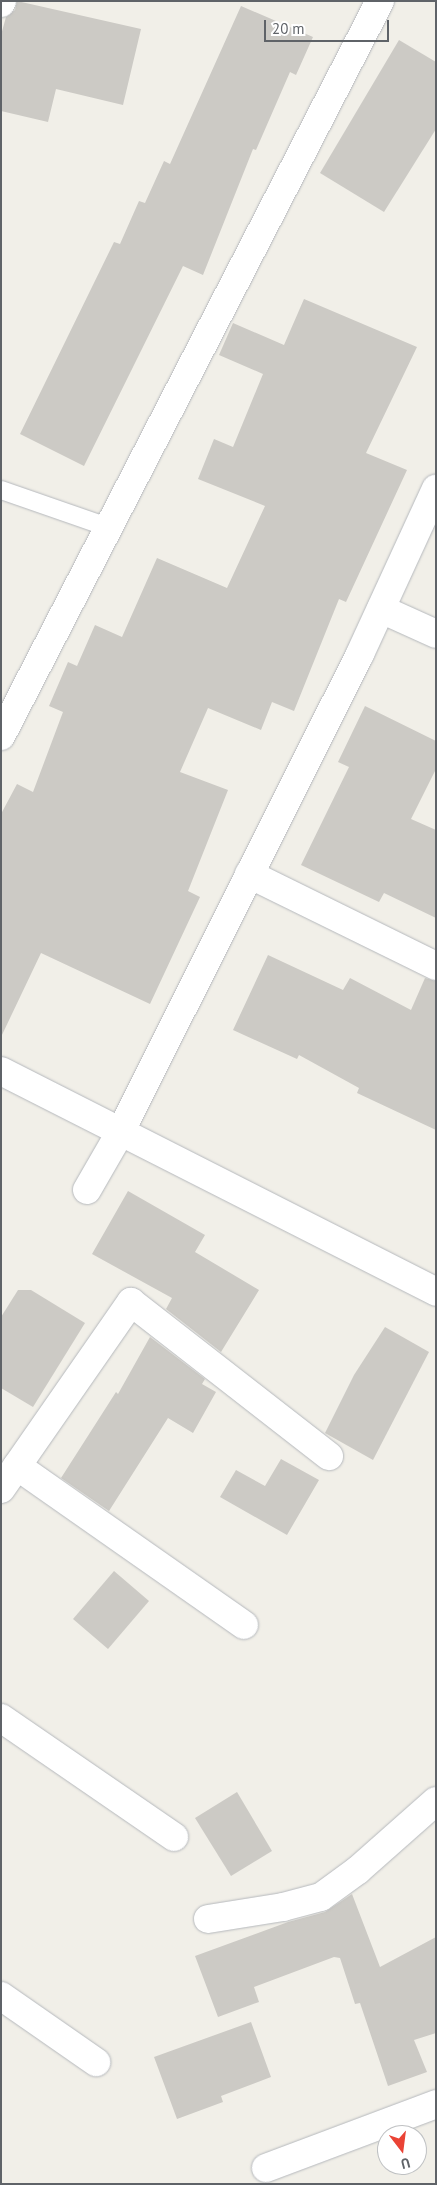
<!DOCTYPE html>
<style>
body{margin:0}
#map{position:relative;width:437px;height:2185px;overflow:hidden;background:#f1efe8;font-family:"PT Sans",sans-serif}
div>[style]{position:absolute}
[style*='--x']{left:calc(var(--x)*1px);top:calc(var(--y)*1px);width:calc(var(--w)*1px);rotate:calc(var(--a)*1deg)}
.building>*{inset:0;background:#cccac5}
.roads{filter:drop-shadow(0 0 1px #b5b8bc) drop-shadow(0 0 1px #b5b8bc)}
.service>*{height:18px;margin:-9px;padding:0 9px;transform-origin:9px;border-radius:9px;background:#fff}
.minor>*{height:28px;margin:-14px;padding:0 14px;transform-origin:14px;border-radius:14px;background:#fff}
span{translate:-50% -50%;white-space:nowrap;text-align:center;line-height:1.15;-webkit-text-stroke:4px #fff;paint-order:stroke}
.frame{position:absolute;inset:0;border:2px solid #5f6368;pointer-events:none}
.north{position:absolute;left:377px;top:2125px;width:50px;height:50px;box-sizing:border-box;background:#fff;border:1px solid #bfc1c3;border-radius:50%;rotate:165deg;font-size:14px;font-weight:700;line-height:20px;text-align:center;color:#5f6368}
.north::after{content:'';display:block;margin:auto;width:18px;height:22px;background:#ea4335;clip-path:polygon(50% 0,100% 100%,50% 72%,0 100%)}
.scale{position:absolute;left:264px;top:20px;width:125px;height:22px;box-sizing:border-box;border:2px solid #5f6368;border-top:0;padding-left:6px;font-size:15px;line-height:18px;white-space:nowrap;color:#5f6368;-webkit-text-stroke:4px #fff;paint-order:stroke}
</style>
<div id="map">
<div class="building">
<i style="clip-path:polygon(17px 1px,141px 29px,123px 105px,56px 89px,48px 122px,1px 111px,1px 35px,6px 17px,15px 10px)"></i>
<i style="clip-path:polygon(241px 6px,313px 37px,296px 75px,290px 72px,256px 150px,253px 149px,203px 275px,183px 266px,84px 466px,20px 434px,114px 242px,120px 244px,139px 201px,145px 203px,164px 161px,170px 164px)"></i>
<i style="clip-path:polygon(399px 40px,436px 62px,436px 129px,384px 212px,320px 173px)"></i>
<i style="clip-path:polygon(304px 299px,417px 347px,366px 453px,407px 470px,346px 602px,339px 599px,294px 711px,272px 702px,261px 730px,208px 708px,180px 772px,228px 790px,188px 891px,200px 897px,150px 1004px,41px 953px,1px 1037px,1px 814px,17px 784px,33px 792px,63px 712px,49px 706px,68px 662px,77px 666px,95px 625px,122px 637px,157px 558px,227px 588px,265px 506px,198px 479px,214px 439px,233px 447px,263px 374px,219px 355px,233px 323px,284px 345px)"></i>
<i style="clip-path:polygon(365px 706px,436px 741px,436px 769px,411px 819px,436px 830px,436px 918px,384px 893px,379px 902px,301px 865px,349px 767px,338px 762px)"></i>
<i style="clip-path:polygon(268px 955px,343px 990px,350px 978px,411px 1010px,425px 978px,436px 981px,436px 1130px,357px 1093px,359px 1088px,299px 1055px,297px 1059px,233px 1030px)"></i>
<i style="clip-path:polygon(128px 1191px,205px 1235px,195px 1252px,259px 1290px,221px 1352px,166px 1309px,172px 1298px,92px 1254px)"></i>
<i style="clip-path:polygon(18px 1290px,31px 1290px,85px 1323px,33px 1407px,1px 1388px,1px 1317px)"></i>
<i style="clip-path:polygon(385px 1327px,429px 1352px,373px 1460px,325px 1433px,354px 1375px)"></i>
<i style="clip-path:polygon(150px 1337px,205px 1379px,202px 1384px,216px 1392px,193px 1433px,168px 1418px,109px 1511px,61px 1478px,116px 1392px,118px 1394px)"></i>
<i style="clip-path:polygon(281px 1459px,319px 1480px,287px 1535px,220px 1497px,236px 1470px,265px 1486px)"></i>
<i style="clip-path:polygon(114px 1571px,149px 1601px,108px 1649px,73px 1619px)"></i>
<i style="clip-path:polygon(237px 1792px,272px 1851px,231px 1876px,195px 1818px)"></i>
<i style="clip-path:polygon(352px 1894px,380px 1967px,436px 1937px,436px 2033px,414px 2040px,427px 2072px,388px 2086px,360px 2003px,355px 2004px,340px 1958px,334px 1957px,254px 1987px,259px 2002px,218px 2017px,195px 1956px,288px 1922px,325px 1912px)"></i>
<i style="clip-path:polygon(251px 2022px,271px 2077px,221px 2096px,223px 2102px,177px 2119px,154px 2057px)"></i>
</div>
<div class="roads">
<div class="service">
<i style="--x:1;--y:490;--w:113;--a:19.1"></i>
</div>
<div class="minor">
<i style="--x:1;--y:3;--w:2;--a:-63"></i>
<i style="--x:381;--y:609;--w:60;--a:24.4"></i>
<i style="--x:1;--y:736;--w:827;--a:-62.72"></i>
<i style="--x:249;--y:874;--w:208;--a:26.2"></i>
<i style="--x:1;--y:1071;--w:488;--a:26.9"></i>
<i style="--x:87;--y:1190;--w:68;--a:-60"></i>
<i style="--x:121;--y:1131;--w:534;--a:-63.39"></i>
<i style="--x:360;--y:654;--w:182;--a:-65.3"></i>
<i style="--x:17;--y:1466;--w:277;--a:35"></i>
<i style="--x:1;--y:1489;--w:228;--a:-55.2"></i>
<i style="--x:131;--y:1302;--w:251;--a:37.9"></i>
<i style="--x:1;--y:1718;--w:210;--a:34.5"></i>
<i style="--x:208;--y:1919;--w:76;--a:-9.1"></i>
<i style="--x:283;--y:1907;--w:39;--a:-15"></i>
<i style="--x:321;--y:1897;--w:46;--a:-36.1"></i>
<i style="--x:358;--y:1870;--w:104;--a:-41.5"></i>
<i style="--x:1;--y:1996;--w:116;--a:34.8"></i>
<i style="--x:266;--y:2168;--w:182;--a:-20.6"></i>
</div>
</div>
<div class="frame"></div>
<div class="north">U</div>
<div class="scale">20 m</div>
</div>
